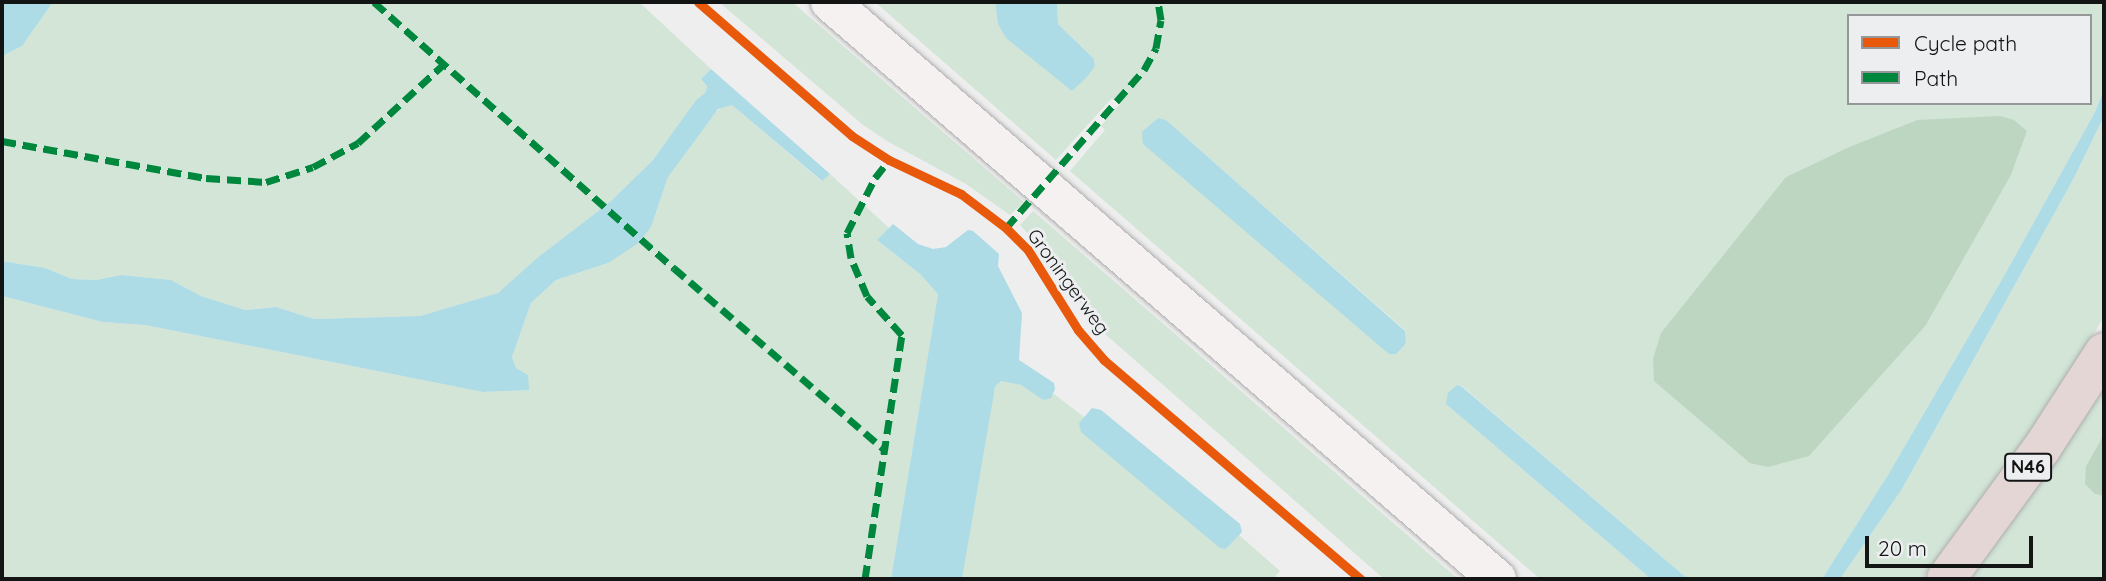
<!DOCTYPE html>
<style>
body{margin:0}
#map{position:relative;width:2106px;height:581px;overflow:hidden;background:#eeeeef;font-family:Quicksand,sans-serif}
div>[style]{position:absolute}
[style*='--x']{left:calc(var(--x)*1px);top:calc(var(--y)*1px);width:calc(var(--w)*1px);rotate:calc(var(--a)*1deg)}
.green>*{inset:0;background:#d2e5d6}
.forest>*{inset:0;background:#bdd6c2}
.water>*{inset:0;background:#addbe6}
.roads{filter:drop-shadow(0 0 2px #adadae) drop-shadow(0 0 2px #adadae)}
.secondary>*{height:38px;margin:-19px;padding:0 19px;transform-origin:19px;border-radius:19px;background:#f5f1f1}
.highway>*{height:38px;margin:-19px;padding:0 19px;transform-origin:19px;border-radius:19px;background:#e3d6d5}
.quiet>*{height:7px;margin-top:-3.5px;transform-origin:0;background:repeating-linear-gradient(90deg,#00873e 0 14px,transparent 0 21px)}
.cycleway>*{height:9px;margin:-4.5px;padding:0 4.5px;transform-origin:4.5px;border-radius:4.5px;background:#e8590c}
span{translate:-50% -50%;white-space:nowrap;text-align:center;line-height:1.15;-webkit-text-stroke:6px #edeef0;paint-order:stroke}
.shield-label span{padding:2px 5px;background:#edeef0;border:2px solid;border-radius:5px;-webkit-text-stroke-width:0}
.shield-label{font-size:18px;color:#131414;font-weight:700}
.street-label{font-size:19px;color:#131414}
.frame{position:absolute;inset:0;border:4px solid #131414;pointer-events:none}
.legend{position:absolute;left:1847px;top:14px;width:245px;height:91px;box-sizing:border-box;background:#edeef0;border:2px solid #969798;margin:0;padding:9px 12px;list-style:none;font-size:21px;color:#131414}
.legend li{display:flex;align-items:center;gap:14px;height:35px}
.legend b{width:35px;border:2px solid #969798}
.scale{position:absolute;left:1865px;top:536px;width:168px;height:32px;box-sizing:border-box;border:4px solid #131414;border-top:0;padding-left:9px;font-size:21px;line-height:24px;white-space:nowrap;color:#131414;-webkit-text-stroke:5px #edeef0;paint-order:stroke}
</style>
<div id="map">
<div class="green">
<i style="clip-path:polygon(53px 2px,639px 2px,711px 69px,701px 79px,707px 86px,706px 92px,696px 100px,653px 160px,610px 202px,537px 258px,498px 293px,420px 316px,314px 319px,276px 307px,245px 310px,201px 296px,171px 280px,121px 275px,96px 280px,72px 279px,45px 268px,2px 261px,2px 56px,22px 46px)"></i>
<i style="clip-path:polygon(719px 2px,792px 2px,1024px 202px,1010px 215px,966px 184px,887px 141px,862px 124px)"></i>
<i style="clip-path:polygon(evenodd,875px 2px,995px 2px,998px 24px,1095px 65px,1094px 59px,1058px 24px,1057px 2px,2104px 2px,2104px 89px,2095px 112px,2004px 276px,1888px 475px,1822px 579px,1688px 579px,1462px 386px,1457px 385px,1446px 404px,1651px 579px,1540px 579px,1070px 171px,1105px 130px,1101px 126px,1120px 104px,1112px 98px,1056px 160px,875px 2px,1849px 16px,2090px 16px,2090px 103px,1849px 103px,1849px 16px,875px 2px,1158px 118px,1166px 120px,1405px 330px,1406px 343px,1402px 348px,1396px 354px,1143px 132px,1158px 118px,875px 2px,1917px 120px,2027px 131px,2011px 175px,1926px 325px,1786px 177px,1849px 147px,1917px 120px)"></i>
<i style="clip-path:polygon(724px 105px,732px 105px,821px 181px,830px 174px,889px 228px,878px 241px,920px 274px,938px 294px,891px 579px,2px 579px,2px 296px,103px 322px,145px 325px,483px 392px,528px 390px,528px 375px,516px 368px,512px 357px,531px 303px,556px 280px,608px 263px,651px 227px,668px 177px,708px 119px)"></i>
<i style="clip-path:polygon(2104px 116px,2104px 317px,2029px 437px,1922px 579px,1840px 579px,1902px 489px,2075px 176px)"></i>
<i style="clip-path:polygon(1033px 211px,1458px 579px,1384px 579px,1096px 326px,1049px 257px,1020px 225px)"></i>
<i style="clip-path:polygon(1001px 381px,1021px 385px,1043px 400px,1054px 394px,1084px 417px,1079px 423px,1226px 549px,1239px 535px,1280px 571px,1273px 579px,962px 579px,992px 399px,995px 387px)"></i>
<i style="clip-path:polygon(2104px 389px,2104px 434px,2086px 466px,2095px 494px,2104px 496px,2104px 579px,1971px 579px)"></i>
</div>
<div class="forest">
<i style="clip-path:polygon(2000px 116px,2014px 120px,2027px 131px,2011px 175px,1926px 325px,1809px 456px,1768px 467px,1750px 463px,1654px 381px,1653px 359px,1661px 333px,1786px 177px,1849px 147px,1917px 120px)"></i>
<i style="clip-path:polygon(2104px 434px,2104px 496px,2095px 494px,2085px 484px,2086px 466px)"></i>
</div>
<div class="water">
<i style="clip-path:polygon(2px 2px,53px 2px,22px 46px,2px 56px)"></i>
<i style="clip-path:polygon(995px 2px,1057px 2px,1058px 24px,1094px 59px,1095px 66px,1087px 77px,1072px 91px,1006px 38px,998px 24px)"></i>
<i style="clip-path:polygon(711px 69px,830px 174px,822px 181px,732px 105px,718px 109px,668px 177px,651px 227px,637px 244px,608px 263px,556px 280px,531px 303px,512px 357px,516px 368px,528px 375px,529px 390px,483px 392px,145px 325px,103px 322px,2px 296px,2px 261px,45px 268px,72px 279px,96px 280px,121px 275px,171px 280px,201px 296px,245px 310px,276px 307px,314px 319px,420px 316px,498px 293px,537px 258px,610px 202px,653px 160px,696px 100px,706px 92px,707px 86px,701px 79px)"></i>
<i style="clip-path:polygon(2104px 89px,2104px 116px,2075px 176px,1902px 489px,1840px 579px,1822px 579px,1888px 475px,2004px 276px,2095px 112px)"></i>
<i style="clip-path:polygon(1158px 118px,1166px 120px,1405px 331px,1406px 343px,1402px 348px,1396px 354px,1389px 354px,1143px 144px,1142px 132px)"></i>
<i style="clip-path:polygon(893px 224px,918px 244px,933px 249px,946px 247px,968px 230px,973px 231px,999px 254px,998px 266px,1022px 313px,1019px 360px,1054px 383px,1055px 389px,1051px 398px,1043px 400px,1021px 385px,1001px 381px,995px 387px,962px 579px,891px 579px,938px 294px,920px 274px,877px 240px)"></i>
<i style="clip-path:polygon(1457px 385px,1461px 386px,1688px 579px,1651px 579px,1446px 404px,1448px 393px)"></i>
<i style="clip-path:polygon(1092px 408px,1101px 410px,1240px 524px,1242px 532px,1226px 549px,1220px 548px,1081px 432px,1079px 423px)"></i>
</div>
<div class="roads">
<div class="secondary">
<i style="--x:830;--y:2;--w:882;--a:40.86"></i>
</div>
<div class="highway">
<i style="--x:1946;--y:579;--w:162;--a:-53.8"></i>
<i style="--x:2042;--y:448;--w:114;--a:-57.1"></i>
</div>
</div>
<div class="quiet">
<i style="--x:374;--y:2;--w:401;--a:41.6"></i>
<i style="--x:674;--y:268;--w:280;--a:40.8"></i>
<i style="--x:2;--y:141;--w:207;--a:10.3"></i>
<i style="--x:206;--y:178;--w:60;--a:3.8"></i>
<i style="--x:266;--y:182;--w:49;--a:-17.7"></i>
<i style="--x:313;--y:167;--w:51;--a:-28.1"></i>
<i style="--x:358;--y:143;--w:117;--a:-42.6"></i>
<i style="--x:1006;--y:228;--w:210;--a:-48.9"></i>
<i style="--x:1144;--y:70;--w:25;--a:-61"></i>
<i style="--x:1156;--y:48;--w:28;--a:-80"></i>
<i style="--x:1161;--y:20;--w:18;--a:-99"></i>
<i style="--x:865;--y:579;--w:247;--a:-81.4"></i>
<i style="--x:902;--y:335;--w:52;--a:-131.9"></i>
<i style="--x:867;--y:296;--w:41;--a:-112.8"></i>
<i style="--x:851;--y:258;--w:25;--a:-99"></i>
<i style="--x:847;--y:233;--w:62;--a:-63"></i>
<i style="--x:875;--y:178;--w:23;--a:-52"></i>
</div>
<div class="cycleway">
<i style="--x:698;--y:2;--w:204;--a:41"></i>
<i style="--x:852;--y:136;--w:44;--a:33"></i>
<i style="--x:889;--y:160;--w:80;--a:25.3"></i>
<i style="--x:961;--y:194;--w:56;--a:37.1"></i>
<i style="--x:1006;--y:228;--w:31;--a:45"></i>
<i style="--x:1028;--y:250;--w:94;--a:58"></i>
<i style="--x:1078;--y:330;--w:40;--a:49"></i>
<i style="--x:1104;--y:360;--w:337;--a:40.5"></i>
</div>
<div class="shield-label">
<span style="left:2028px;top:467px">N46</span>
</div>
<div class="street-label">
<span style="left:1068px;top:282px;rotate:54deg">Groningerweg</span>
</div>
<div class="frame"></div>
<ul class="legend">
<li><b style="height:9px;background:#e8590c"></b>Cycle path</li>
<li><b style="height:9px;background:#00873e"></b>Path</li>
</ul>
<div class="scale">20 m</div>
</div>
